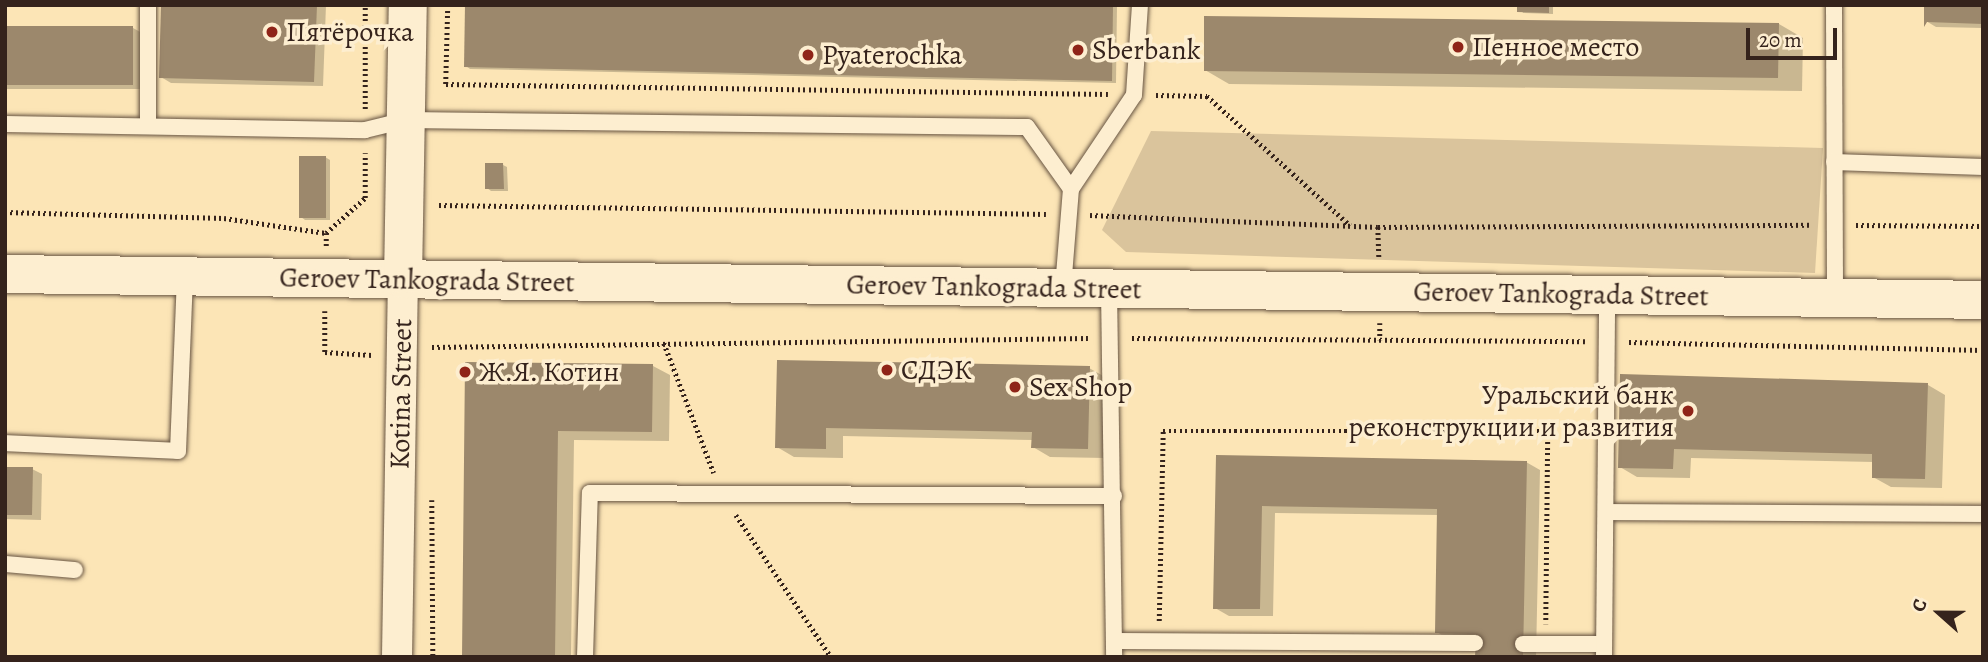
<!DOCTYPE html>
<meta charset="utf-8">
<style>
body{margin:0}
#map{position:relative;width:1988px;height:662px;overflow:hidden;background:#fce5b6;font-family:Alegreya,serif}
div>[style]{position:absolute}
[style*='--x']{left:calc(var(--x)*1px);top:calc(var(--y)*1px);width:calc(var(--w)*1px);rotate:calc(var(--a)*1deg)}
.green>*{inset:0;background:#dac49c}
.shadow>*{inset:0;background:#0003}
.building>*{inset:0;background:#9c886c}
.path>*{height:4.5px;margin-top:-2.25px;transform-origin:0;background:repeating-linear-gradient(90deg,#35231c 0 2px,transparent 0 5.5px)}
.roads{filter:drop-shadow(0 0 2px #675442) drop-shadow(0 0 2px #675442)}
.lane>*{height:16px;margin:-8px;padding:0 8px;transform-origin:8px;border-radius:8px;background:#fdeed0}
.street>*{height:30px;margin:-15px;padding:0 15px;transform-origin:15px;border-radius:15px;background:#fdeed0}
.secondary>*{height:38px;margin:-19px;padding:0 19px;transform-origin:19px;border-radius:19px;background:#fdeed0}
.dots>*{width:19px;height:19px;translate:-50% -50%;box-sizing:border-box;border:4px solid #fdeed0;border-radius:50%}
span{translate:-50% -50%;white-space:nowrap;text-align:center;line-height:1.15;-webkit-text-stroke:7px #fdeed0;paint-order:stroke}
.poi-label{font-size:28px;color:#35231c}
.left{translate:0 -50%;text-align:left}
.right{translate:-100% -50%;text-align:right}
.street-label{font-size:28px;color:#35231c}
.frame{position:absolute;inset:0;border:7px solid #35231c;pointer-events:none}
.north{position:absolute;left:1904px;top:578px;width:70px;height:70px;-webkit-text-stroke:5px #fdeed0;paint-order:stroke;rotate:291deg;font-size:19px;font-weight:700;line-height:28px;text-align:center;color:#35231c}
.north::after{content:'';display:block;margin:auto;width:24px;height:32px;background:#35231c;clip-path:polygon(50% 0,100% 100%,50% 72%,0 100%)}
.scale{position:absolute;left:1746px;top:28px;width:91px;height:32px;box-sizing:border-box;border:4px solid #35231c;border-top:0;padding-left:9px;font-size:21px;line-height:24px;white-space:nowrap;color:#35231c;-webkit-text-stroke:5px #fdeed0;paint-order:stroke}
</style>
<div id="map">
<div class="green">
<i style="clip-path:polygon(1151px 131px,1823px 148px,1815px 273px,1126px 252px,1102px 230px)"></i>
</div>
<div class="shadow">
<i style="clip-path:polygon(163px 5px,326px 5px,323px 86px,171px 83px,161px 77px)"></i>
<i style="clip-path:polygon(467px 5px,1117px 5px,1116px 83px,470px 69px,466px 66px)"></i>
<i style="clip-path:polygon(1519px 5px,1553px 5px,1553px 14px,1523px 13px)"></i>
<i style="clip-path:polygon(1983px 5px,1983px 28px,1936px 27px,1926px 21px)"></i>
<i style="clip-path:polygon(1779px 24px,1803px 38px,1802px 91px,1229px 84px,1205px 70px)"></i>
<i style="clip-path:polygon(5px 28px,133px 28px,142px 33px,142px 89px,5px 89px)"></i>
<i style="clip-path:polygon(325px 157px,330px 160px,330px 220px,305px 220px,301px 217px)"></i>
<i style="clip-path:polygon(503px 165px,507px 167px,508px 191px,491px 191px,487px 188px)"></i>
<i style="clip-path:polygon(779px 362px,1089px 368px,1107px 378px,1105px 458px,1050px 457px,1033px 447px,1033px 440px,843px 436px,843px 458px,794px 457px,777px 447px)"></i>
<i style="clip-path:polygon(467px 364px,653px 366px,670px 375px,669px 441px,574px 440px,571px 657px,464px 657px)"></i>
<i style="clip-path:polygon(1622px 376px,1928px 385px,1945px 395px,1942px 488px,1891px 487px,1873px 477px,1874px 462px,1691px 458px,1690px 478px,1637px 477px,1620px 467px)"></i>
<i style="clip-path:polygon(1218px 457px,1526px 462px,1540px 470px,1536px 657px,1477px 657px,1477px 640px,1450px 640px,1437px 632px,1439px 515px,1275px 513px,1273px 616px,1229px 616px,1215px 608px)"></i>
<i style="clip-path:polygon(5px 469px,32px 469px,42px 474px,41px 520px,5px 519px)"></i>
</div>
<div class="building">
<i style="clip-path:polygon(161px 5px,317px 5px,314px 82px,159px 78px)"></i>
<i style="clip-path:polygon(465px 5px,1113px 5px,1112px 81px,464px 67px)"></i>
<i style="clip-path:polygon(1517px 5px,1549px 5px,1549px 13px,1517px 12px)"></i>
<i style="clip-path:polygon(1924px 5px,1983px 5px,1983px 24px,1927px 22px,1924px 27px)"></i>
<i style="clip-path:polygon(1204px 16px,1779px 23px,1778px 78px,1204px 71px)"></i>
<i style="clip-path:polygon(5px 26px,133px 26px,133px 85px,5px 85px)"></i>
<i style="clip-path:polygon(299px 156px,326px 156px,326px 218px,299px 218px)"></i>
<i style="clip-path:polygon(485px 163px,503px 163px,504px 189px,485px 189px)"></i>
<i style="clip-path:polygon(777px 360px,1090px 366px,1088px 449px,1031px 448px,1032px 432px,826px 428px,826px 449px,775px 448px)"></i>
<i style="clip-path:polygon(465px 362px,653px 364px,652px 432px,558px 431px,555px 657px,462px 657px)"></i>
<i style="clip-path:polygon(1620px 374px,1928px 383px,1925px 479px,1872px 478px,1872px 454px,1674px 449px,1673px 469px,1618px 468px)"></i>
<i style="clip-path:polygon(1216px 455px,1527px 461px,1523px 657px,1475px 657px,1476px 634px,1435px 633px,1437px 509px,1262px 506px,1260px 609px,1213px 609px)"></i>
<i style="clip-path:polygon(5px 467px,33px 467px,32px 515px,5px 515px)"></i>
</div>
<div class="path">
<i style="--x:448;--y:5;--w:79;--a:91.5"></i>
<i style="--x:446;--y:84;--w:662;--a:0.87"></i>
<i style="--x:1156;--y:95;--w:51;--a:1.1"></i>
<i style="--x:1207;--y:96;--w:193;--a:42.1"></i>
<i style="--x:365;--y:109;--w:104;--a:-90"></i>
<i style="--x:439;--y:205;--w:607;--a:0.85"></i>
<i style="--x:5;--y:212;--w:219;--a:1.6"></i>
<i style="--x:224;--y:218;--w:103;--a:8.4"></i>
<i style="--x:1090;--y:215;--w:288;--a:2.4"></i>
<i style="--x:1378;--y:227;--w:434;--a:-0.3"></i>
<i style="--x:1856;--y:225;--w:127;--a:0.5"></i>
<i style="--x:1378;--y:227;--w:32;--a:88"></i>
<i style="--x:326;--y:246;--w:13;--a:-90"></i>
<i style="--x:326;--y:233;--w:52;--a:-41.9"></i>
<i style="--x:365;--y:198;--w:45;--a:-90"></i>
<i style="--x:325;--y:311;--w:41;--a:90"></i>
<i style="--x:325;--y:352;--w:47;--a:3.7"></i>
<i style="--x:1380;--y:323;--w:17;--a:90"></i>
<i style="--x:1132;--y:338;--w:453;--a:0.4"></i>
<i style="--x:1629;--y:342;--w:354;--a:1.3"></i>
<i style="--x:664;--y:343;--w:139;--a:69"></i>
<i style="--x:432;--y:347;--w:656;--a:-0.79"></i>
<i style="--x:432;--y:500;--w:157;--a:89.6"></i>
<i style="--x:736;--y:515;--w:171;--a:56.2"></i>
<i style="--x:1159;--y:621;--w:190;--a:-88.8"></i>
<i style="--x:1163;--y:431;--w:385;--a:0"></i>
<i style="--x:1548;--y:431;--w:193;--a:90.6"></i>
</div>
<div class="roads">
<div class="lane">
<i style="--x:148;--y:5;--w:121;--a:90"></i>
<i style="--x:1834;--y:5;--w:293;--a:89.8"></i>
<i style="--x:5;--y:124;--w:360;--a:1"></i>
<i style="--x:365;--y:130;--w:42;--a:-13.7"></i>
<i style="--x:406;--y:120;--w:621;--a:0.65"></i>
<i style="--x:1027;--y:127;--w:76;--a:54.6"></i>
<i style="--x:1834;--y:162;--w:149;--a:1.9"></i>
<i style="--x:1063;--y:288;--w:99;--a:-85.4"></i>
<i style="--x:1071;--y:189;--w:113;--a:-56.2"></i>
<i style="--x:1134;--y:95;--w:90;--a:-86.2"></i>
<i style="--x:1109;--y:289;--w:368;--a:89.2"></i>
<i style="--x:5;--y:443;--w:173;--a:2.6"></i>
<i style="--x:178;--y:451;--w:174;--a:-87.7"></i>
<i style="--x:1606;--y:512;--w:377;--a:0.3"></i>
<i style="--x:5;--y:564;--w:70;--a:4.9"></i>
<i style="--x:1114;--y:641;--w:361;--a:0.3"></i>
<i style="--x:1523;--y:644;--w:81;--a:0"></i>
<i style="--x:585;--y:657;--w:164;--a:-88.3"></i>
<i style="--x:590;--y:493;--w:524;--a:0.33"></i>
<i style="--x:1604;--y:657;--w:362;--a:-89.5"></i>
</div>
<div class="street">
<i style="--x:397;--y:657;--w:378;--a:-89.1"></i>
</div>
<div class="secondary">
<i style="--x:5;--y:274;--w:1978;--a:0.75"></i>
<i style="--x:403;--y:279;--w:274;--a:-89"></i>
</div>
</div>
<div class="dots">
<i style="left:272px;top:32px;background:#8f2418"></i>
<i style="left:1458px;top:47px;background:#8f2418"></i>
<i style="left:1078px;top:50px;background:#8f2418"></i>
<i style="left:808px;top:55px;background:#8f2418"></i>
<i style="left:887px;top:370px;background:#8f2418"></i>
<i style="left:465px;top:372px;background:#8f2418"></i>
<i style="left:1015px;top:387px;background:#8f2418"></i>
<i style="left:1688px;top:411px;background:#8f2418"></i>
</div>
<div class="poi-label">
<span class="left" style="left:286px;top:32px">Пятёрочка</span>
<span class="left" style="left:1472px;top:47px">Пенное место</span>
<span class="left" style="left:1092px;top:50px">Sberbank</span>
<span class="left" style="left:822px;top:55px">Pyaterochka</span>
<span class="left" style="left:901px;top:370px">СДЭК</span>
<span class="left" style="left:479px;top:372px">Ж.Я. Котин</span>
<span class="left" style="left:1029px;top:387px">Sex Shop</span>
<span class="right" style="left:1674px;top:411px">Уральский банк<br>реконструкции и развития</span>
</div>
<div class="street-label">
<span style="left:427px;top:280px;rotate:1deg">Geroev Tankograda Street</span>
<span style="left:994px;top:287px;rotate:1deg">Geroev Tankograda Street</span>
<span style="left:1561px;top:294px;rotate:1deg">Geroev Tankograda Street</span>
<span style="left:401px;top:394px;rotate:-89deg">Kotina Street</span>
</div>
<div class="frame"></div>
<div class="north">С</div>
<div class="scale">20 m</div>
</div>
